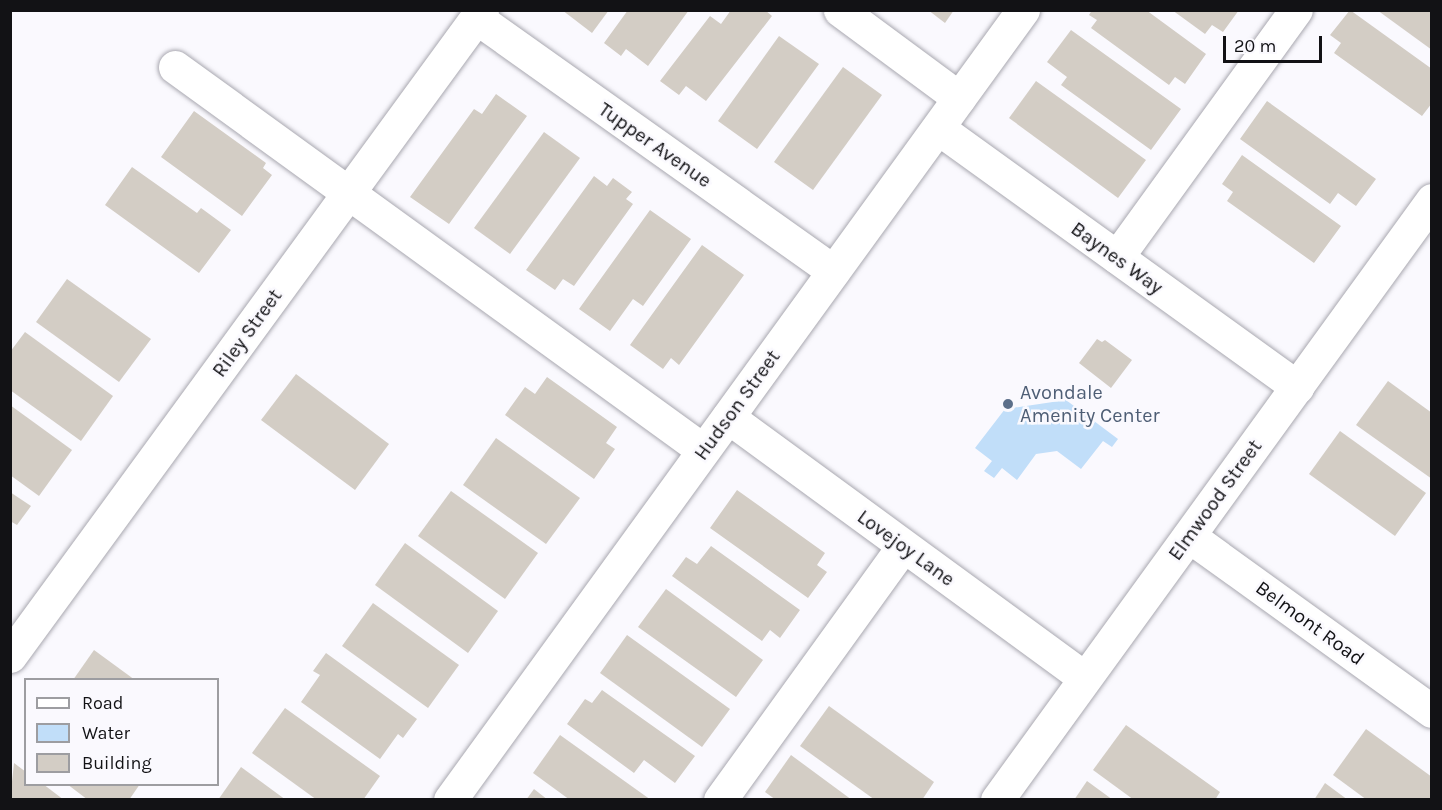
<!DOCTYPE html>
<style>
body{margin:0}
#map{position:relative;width:1442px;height:810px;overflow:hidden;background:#faf9fe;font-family:Karla,sans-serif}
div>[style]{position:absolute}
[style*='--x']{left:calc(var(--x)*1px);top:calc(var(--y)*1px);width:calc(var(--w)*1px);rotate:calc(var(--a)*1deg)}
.water>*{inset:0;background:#c1def9}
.building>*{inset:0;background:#d3cdc5}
.roads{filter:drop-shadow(0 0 2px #a9a8b0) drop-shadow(0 0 2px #a9a8b0)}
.minor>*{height:33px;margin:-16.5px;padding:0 16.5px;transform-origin:16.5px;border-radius:16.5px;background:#fff}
.dots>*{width:16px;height:16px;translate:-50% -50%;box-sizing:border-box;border:3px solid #faf9fe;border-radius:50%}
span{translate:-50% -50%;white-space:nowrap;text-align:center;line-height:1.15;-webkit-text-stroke:5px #faf9fe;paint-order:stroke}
.street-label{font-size:20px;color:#121215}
.service-label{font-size:20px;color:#4e5e75}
.left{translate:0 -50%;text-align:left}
.frame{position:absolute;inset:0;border:12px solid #121215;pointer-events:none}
.legend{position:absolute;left:24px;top:678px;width:195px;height:108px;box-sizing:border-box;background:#faf9fe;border:2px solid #9d9da1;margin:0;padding:8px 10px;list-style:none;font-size:18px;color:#121215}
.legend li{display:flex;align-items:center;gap:12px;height:30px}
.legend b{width:30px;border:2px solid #9d9da1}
.scale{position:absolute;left:1223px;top:36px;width:99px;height:27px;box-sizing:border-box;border:3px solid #121215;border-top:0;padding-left:8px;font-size:18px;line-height:21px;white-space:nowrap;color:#121215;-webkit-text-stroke:4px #faf9fe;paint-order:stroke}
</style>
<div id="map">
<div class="water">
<i style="clip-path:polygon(1066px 400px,1118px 439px,1112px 447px,1103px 441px,1081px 469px,1057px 451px,1036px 454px,1017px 480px,1002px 468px,994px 478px,984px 471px,992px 461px,975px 448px,1005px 409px)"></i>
</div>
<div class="building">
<i style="clip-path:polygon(562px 10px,609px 10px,592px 33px)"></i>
<i style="clip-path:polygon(628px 10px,689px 10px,648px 66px,626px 49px,621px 56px,604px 43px)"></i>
<i style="clip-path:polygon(731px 10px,765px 10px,772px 16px,706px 101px,686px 86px,679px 95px,660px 81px,710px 16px,721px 24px)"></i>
<i style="clip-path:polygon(928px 10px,954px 10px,945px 23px)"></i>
<i style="clip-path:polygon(1092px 10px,1146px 10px,1206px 54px,1185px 84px,1175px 77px,1169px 85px,1091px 28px,1097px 20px,1089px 15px)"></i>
<i style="clip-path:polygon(1172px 10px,1239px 10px,1223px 32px,1212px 25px,1205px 34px)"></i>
<i style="clip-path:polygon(1350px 10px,1432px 69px,1432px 103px,1422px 116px,1334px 53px,1341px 43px,1330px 35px)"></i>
<i style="clip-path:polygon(1377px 10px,1432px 10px,1432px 50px)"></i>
<i style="clip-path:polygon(1071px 30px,1181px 109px,1151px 150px,1061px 85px,1067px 77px,1047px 62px)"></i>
<i style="clip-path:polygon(779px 36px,819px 64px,757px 149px,718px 121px)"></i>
<i style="clip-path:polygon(843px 67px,882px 95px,813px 190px,774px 162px)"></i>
<i style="clip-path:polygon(1036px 81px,1146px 160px,1118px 198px,1009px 118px)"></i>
<i style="clip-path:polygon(496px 94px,527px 116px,449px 224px,410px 197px,474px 109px,482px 114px)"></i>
<i style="clip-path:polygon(1267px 101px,1376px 179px,1356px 206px,1338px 193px,1330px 204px,1240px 139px)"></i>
<i style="clip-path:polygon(194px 111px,266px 163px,263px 168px,272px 175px,242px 216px,161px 157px)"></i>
<i style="clip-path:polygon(544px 132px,580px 158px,510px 254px,474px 228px)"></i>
<i style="clip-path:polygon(1242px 155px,1341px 226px,1314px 263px,1227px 201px,1233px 192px,1222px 184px)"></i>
<i style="clip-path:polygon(132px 167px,197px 213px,201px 208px,231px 230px,199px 273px,105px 205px)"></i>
<i style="clip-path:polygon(594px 176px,607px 186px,613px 178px,632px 192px,626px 199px,633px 204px,574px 286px,563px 279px,555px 290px,526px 270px)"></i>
<i style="clip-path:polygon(650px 210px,691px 239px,643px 306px,633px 299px,610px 331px,579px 309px)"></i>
<i style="clip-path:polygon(702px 245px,744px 275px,679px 365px,671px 358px,663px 369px,630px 345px)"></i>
<i style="clip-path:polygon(67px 279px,151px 339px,119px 382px,36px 322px)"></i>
<i style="clip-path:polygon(25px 332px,113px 396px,81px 441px,10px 390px,10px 352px)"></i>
<i style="clip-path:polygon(1097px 339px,1102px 342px,1105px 340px,1132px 360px,1111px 388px,1079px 363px)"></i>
<i style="clip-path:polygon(296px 374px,389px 444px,355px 490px,261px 420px)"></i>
<i style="clip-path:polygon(547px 377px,617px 427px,606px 443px,615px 449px,594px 479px,505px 415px,525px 387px,535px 394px)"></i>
<i style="clip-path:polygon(1388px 381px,1432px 413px,1432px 479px,1356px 425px)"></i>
<i style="clip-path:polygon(10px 405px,72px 450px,39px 496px,10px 475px)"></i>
<i style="clip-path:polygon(1340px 431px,1426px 493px,1395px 536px,1309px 474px)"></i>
<i style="clip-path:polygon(496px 438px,580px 498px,546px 544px,463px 485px)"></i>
<i style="clip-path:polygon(737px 490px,825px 553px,817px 565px,827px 572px,808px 598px,710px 528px)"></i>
<i style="clip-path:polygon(451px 491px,538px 553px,505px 599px,418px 536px)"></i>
<i style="clip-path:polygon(10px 492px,31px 506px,17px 525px,10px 521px)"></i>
<i style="clip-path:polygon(405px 543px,498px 611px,468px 653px,375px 585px)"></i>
<i style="clip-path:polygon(711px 546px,800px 610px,780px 638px,770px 630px,762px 641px,672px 576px,686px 557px,697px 564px)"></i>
<i style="clip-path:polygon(666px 589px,763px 660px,736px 697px,638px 627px)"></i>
<i style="clip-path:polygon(373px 603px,459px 665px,428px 708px,342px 646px)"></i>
<i style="clip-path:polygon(627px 635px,730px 709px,702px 747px,600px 673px)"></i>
<i style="clip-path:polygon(94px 650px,135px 680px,73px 680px)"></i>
<i style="clip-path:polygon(326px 653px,417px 719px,403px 738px,398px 734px,380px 759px,301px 702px,320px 675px,313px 671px)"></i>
<i style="clip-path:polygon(602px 690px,695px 756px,675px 783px,644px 760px,634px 773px,567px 724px,585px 699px,592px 703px)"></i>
<i style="clip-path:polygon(829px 706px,934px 782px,922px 800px,875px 800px,800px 746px)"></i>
<i style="clip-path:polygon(285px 708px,380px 776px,363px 800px,317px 800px,252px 753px)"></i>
<i style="clip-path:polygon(1126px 725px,1220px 792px,1215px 800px,1134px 800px,1093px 770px)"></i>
<i style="clip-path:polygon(1366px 729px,1432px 777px,1432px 800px,1367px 800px,1333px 775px)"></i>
<i style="clip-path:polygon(560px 735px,651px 800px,570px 800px,533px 773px)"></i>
<i style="clip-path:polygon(791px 755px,852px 800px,776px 800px,765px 792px)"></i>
<i style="clip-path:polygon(14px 763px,26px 772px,26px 784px,43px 784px,64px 800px,10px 800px)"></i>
<i style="clip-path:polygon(241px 767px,286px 800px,218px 800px)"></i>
<i style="clip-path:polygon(1087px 781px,1113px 800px,1074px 800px)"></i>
<i style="clip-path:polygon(1325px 783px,1348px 800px,1314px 800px)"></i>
<i style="clip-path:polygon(67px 784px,140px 784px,129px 800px,88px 800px)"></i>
<i style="clip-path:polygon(534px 789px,548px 800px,526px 800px)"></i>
</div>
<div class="roads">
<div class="minor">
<i style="--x:840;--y:10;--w:148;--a:36.5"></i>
<i style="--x:477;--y:18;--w:437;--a:35.4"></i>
<i style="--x:175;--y:67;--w:652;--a:35.96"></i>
<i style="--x:938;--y:128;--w:443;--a:35.8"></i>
<i style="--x:1117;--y:257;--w:305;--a:-54.1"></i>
<i style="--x:728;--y:417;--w:442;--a:36.2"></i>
<i style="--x:1189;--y:536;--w:299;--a:35.8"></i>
<i style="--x:10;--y:656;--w:800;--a:-53.85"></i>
<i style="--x:450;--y:800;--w:976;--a:-54.05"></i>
<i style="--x:720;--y:800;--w:313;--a:-54.2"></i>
<i style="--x:997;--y:800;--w:741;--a:-54.06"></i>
</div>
</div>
<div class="dots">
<i style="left:1008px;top:404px;background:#5c6f8a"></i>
</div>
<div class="street-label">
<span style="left:655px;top:145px;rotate:35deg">Tupper Avenue</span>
<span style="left:1117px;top:258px;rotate:36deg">Baynes Way</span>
<span style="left:247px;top:333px;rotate:-54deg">Riley Street</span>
<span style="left:737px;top:405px;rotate:-54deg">Hudson Street</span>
<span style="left:1215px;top:500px;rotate:-54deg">Elmwood Street</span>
<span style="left:906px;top:548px;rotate:36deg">Lovejoy Lane</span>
<span style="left:1310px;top:623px;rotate:36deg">Belmont Road</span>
</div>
<div class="service-label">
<span class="left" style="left:1020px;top:404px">Avondale<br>Amenity Center</span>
</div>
<div class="frame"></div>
<ul class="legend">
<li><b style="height:8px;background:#fff"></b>Road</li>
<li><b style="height:16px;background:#c1def9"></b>Water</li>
<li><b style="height:16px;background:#d3cdc5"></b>Building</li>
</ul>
<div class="scale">20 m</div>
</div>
